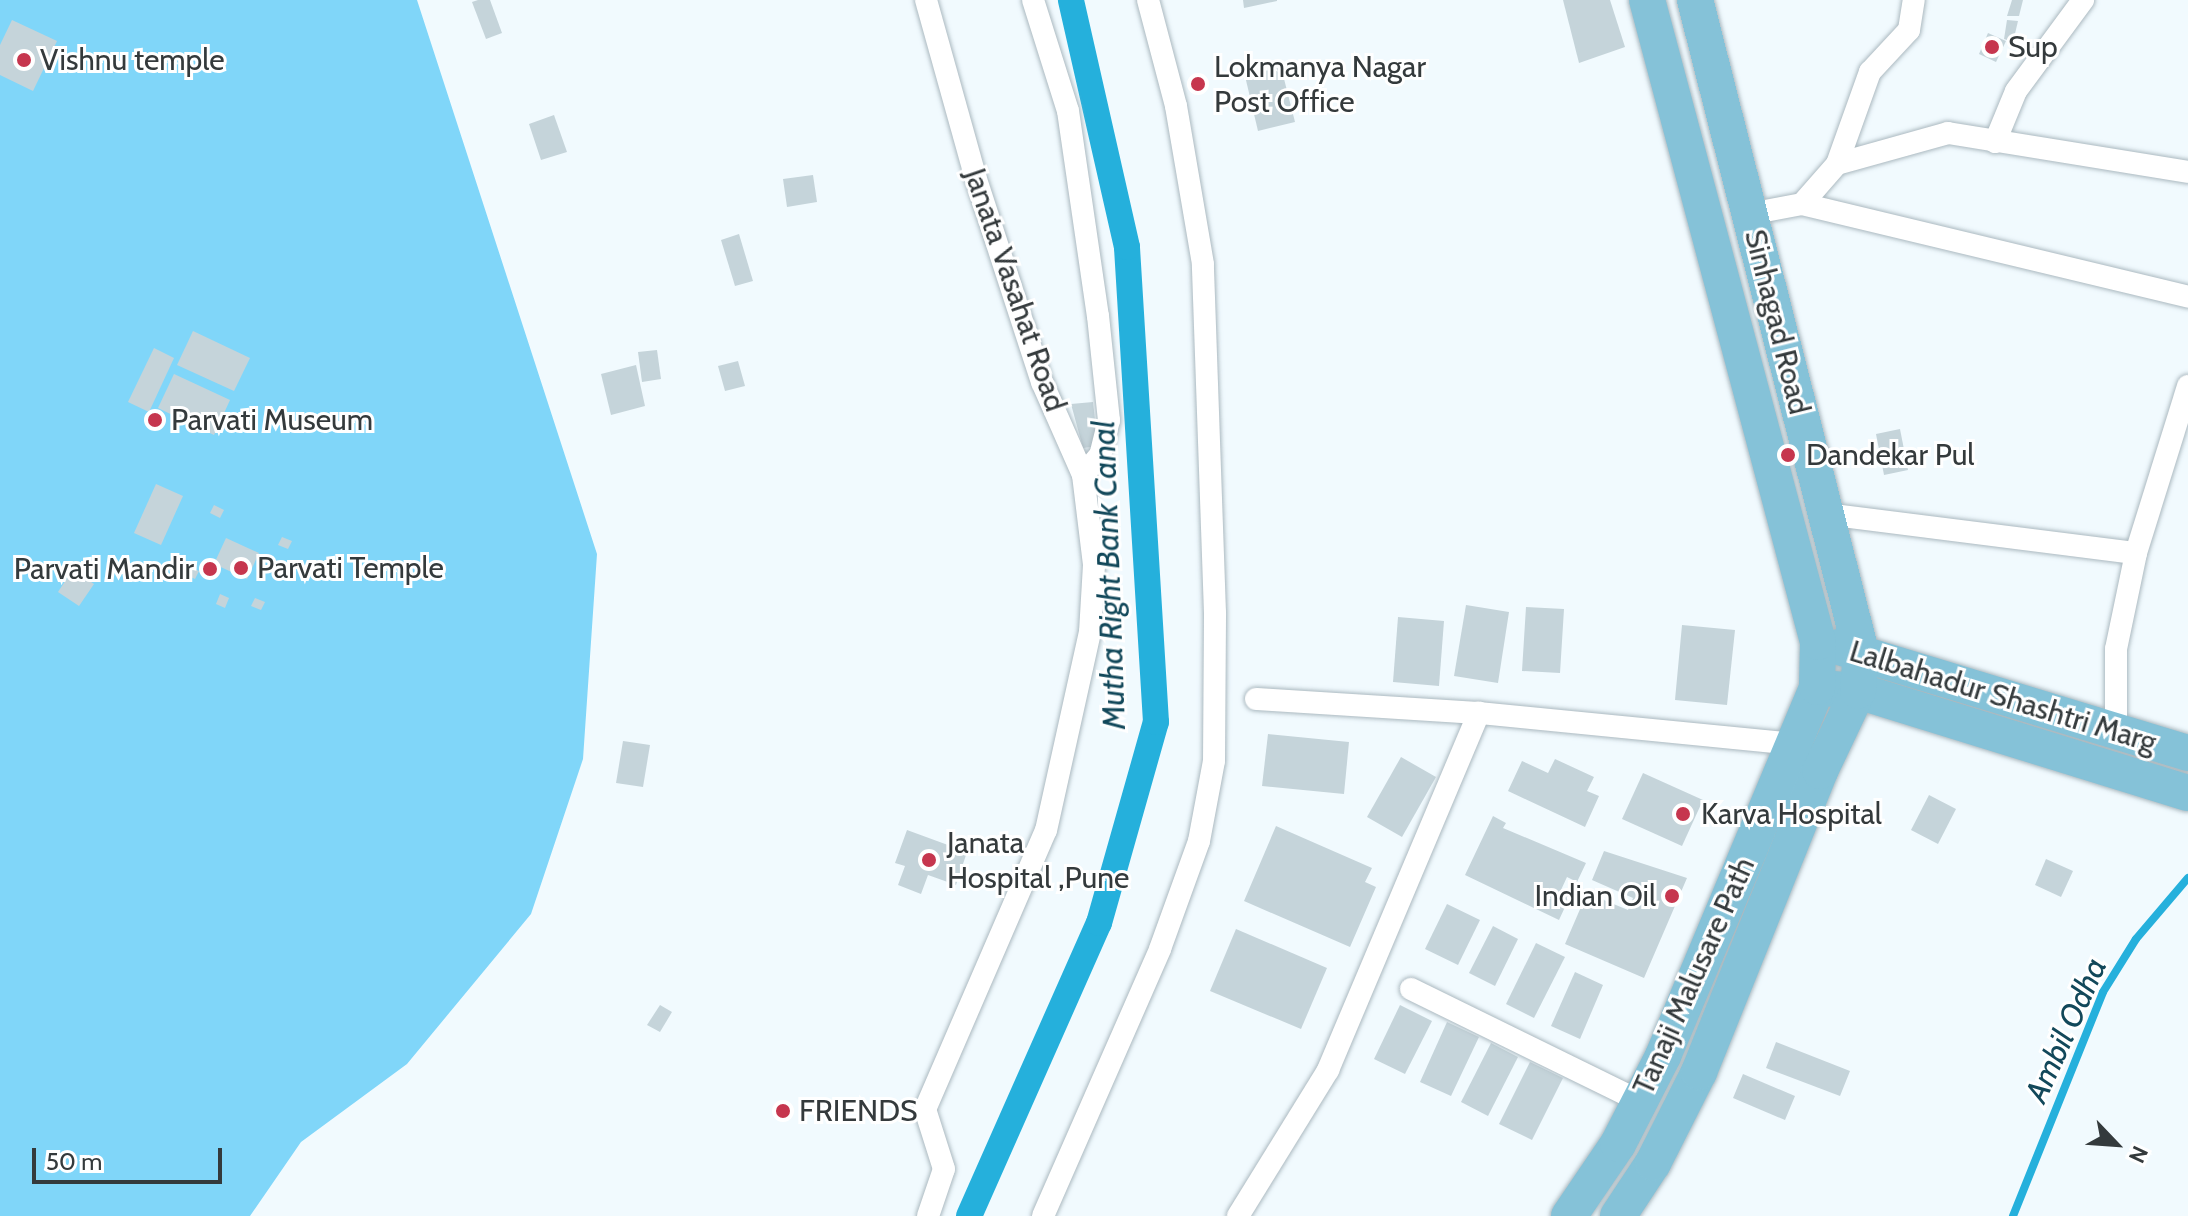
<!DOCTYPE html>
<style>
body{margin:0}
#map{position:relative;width:2188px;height:1216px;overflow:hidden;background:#f1fafe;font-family:Cabin,sans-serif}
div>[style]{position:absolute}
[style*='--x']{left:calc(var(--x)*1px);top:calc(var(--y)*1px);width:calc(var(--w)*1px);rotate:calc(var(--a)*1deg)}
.green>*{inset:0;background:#80d6f9}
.stream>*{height:8px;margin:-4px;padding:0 4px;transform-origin:4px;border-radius:4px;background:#25b0dc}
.canal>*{height:26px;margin:-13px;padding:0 13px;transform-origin:13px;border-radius:13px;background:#25b0dc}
.building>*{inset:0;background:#c5d4da}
.roads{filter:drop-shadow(0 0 2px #abb9c0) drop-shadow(0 0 2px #abb9c0)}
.street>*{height:22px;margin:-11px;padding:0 11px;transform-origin:11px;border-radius:11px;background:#fff}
.primary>*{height:36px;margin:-18px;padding:0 18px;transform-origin:18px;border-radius:18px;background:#85c2d8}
.dots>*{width:22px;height:22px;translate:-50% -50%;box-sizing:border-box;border:4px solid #fff;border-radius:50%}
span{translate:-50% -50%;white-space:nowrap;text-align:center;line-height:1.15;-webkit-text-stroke:6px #fff;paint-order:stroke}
.poi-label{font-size:30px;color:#343a3c}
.left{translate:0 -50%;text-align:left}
.right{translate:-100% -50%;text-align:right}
.street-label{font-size:30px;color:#343a3c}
.water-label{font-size:32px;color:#12485a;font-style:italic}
.north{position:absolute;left:2076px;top:1104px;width:80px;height:80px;-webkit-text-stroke:6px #fff;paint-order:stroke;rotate:115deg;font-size:22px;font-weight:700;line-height:32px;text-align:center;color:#343a3c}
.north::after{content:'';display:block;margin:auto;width:28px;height:36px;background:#343a3c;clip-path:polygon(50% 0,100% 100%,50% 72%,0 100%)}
.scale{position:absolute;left:32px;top:1148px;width:190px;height:36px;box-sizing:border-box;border:4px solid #343a3c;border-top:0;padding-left:10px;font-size:24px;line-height:28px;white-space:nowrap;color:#343a3c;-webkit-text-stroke:6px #fff;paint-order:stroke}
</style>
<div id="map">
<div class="green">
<i style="clip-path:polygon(0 0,417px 0,597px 554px,583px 759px,531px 914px,407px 1064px,301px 1142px,250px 1216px,0 1216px)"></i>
</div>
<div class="stream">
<i style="--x:2013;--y:1216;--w:241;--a:-68.1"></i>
<i style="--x:2103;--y:992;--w:62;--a:-58.1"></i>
<i style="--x:2136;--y:939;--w:80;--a:-49.6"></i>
</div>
<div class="canal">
<i style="--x:969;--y:1216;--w:321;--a:-66.1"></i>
<i style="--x:1099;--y:923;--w:209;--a:-74.2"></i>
<i style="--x:1156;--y:722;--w:476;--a:-93.5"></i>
<i style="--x:1127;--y:247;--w:253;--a:-102.8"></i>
</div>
<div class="building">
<i style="clip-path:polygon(478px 0,490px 0,502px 33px,486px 39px,472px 2px)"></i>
<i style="clip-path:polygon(1243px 0,1277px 0,1277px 1px,1244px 8px)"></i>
<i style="clip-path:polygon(1563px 0,1610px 0,1625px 47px,1579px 63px)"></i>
<i style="clip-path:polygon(2012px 0,2023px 0,2019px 16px,2007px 16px)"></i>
<i style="clip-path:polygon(12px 20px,57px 41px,33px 91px,0 75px,0 45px)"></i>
<i style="clip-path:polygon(2007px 20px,2018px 21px,2013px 42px,2004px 39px)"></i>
<i style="clip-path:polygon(1988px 33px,2006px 41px,1996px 62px,1979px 54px)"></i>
<i style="clip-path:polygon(1281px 67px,1295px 122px,1258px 131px,1245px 76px)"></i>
<i style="clip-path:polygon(554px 115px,567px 152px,541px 160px,529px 124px)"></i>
<i style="clip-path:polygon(813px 175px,817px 202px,787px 207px,783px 179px)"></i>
<i style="clip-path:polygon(739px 234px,753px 281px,735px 286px,721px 240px)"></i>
<i style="clip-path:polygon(193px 331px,250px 358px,234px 391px,177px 365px)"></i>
<i style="clip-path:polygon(154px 348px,174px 358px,149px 412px,128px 402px)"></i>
<i style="clip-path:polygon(657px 350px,661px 379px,642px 382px,638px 352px)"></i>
<i style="clip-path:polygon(738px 361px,745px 386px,725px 391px,718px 366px)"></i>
<i style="clip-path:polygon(636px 365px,645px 406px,611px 415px,601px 374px)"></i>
<i style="clip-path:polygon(174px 374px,230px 400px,214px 435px,158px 408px)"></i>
<i style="clip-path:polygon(1093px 402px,1098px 446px,1083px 448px,1071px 404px)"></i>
<i style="clip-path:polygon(1900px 429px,1908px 470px,1884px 475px,1876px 434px)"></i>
<i style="clip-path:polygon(156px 484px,183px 496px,161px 545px,134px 533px)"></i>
<i style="clip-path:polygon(214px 505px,224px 510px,220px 518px,210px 513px)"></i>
<i style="clip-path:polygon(282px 537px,292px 541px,288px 549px,278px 545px)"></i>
<i style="clip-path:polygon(226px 538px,259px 553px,247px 579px,214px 564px)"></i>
<i style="clip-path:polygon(189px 567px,199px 571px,195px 579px,186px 575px)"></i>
<i style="clip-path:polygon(73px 569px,94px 584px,79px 606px,58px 592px)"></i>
<i style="clip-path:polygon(220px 594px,229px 598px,225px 608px,216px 604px)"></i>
<i style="clip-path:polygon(255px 598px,265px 602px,261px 610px,251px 606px)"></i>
<i style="clip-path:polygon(1466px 605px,1509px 612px,1498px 683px,1454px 676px)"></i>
<i style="clip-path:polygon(1526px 607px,1564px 609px,1560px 673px,1522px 671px)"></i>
<i style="clip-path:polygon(1398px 617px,1444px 621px,1439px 686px,1393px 682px)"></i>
<i style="clip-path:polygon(1682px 625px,1735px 630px,1727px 705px,1675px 700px)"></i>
<i style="clip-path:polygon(1268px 734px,1349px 742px,1344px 794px,1262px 786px)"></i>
<i style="clip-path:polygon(623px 741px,650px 745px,643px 787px,616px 783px)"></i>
<i style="clip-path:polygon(1401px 757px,1436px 777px,1402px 837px,1367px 817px)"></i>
<i style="clip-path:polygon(1555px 759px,1594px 777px,1587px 791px,1599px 796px,1585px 827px,1508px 791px,1522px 761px,1548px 773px)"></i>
<i style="clip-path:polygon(1643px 773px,1703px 800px,1682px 846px,1622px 819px)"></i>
<i style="clip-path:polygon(1929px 795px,1956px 809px,1938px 844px,1911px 830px)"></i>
<i style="clip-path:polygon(1493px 816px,1506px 823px,1503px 828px,1586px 863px,1577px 882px,1567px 877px,1561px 890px,1571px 894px,1559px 920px,1465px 875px)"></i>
<i style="clip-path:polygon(1276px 826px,1372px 868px,1365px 882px,1376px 887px,1350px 947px,1244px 901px)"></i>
<i style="clip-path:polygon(907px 830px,967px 852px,956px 885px,928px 875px,921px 894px,898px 885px,905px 866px,895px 863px)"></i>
<i style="clip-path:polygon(1604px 851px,1687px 878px,1644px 978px,1565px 944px,1587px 893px,1628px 910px,1633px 898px,1592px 880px)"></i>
<i style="clip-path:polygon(2046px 859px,2073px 871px,2061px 897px,2035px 885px)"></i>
<i style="clip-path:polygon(1447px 904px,1480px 920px,1458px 965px,1425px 949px)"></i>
<i style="clip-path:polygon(1493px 926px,1518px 939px,1495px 986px,1469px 973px)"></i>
<i style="clip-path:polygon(1236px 929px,1327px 968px,1301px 1029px,1210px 991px)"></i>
<i style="clip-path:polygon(1536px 943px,1565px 957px,1534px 1018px,1506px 1004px)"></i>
<i style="clip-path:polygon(1575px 972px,1603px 985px,1580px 1039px,1551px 1026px)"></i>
<i style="clip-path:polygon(660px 1005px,672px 1012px,660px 1032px,647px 1025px)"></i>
<i style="clip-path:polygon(1400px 1005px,1432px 1021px,1405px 1074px,1374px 1059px)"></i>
<i style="clip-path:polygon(1447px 1022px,1479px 1037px,1451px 1096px,1420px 1082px)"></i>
<i style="clip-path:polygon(1776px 1042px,1850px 1071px,1840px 1096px,1766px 1068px)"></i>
<i style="clip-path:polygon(1491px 1043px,1518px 1057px,1488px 1116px,1461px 1102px)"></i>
<i style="clip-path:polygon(1530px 1062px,1563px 1078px,1532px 1140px,1499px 1124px)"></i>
<i style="clip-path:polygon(1743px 1074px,1795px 1096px,1785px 1120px,1733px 1098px)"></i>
</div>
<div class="roads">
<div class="street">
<i style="--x:926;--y:0;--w:183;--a:74.4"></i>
<i style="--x:975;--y:176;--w:217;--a:72"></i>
<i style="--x:1042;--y:382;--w:102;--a:66.2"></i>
<i style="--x:1083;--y:475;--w:91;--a:83"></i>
<i style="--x:1094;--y:565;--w:67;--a:93.4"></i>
<i style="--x:1090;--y:632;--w:203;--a:102.5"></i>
<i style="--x:1046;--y:830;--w:304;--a:113.4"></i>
<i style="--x:925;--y:1109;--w:63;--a:72.4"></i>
<i style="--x:944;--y:1169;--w:50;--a:108.8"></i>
<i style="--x:1033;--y:0;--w:116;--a:72.5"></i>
<i style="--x:1068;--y:111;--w:207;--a:81.7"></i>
<i style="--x:1098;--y:316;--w:105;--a:84"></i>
<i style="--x:1109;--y:420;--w:36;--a:104"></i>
<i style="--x:1100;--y:455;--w:26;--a:130"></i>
<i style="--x:1995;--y:142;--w:55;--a:-67.6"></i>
<i style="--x:2016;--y:91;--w:113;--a:-53.6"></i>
<i style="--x:1837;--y:164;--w:98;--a:-70.3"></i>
<i style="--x:1870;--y:72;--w:57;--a:-47.1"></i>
<i style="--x:1909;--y:30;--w:30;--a:-81"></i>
<i style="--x:1802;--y:204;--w:53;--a:-48.8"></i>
<i style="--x:1837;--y:164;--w:115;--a:-15.6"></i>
<i style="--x:1948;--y:133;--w:243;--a:9.2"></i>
<i style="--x:1749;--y:214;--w:54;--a:-10.7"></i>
<i style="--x:1802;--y:204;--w:397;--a:13.5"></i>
<i style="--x:1826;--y:514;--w:312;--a:7.2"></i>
<i style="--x:1256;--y:699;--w:223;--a:3.6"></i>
<i style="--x:1479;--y:713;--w:319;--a:5.6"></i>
<i style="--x:2116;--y:731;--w:82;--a:-90"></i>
<i style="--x:2116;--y:649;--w:98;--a:-78.2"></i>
<i style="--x:2136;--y:553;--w:175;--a:-72.7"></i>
<i style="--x:1411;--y:989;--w:255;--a:26.1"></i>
<i style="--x:1043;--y:1216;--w:292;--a:-66.3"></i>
<i style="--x:1160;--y:949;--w:115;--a:-70.1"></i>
<i style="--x:1199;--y:841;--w:81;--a:-79.4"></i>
<i style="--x:1214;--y:761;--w:148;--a:-89.6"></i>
<i style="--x:1215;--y:613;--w:349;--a:-92"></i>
<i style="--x:1203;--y:264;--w:160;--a:-99.7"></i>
<i style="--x:1176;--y:106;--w:110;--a:-104.8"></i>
<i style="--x:1238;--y:1216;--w:172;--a:-58.3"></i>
<i style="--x:1328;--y:1070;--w:388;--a:-67.1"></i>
</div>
<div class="primary">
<i style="--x:1839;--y:647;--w:365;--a:16.9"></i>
<i style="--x:1833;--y:689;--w:25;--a:5"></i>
<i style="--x:1858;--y:691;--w:345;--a:17.2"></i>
<i style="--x:1569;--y:1216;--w:87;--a:-55.8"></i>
<i style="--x:1618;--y:1144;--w:99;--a:-62.9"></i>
<i style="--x:1663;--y:1056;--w:400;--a:-67.3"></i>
<i style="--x:1817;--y:687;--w:45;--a:-88.7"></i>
<i style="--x:1818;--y:642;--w:664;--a:-104.91"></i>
<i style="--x:1618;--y:1216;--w:64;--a:-56.6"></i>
<i style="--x:1653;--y:1163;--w:102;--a:-63.2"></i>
<i style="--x:1699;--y:1072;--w:324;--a:-68.1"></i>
<i style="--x:1820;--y:771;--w:89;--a:-64.6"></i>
<i style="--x:1858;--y:691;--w:39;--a:-86"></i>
<i style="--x:1861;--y:652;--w:673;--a:-104.28"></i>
</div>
</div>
<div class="dots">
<i style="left:1992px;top:47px;background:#c6364e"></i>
<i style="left:24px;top:60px;background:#c6364e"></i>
<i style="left:1198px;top:84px;background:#c6364e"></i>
<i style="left:155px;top:420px;background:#c6364e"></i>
<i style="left:1788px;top:455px;background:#c6364e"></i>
<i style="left:241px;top:568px;background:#c6364e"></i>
<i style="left:210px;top:569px;background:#c6364e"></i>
<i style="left:1683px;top:814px;background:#c6364e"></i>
<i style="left:929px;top:860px;background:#c6364e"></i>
<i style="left:1672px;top:896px;background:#c6364e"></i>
<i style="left:783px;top:1111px;background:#c6364e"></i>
</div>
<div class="poi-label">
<span class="left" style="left:2008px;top:47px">Sup</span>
<span class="left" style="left:40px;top:60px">Vishnu temple</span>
<span class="left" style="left:1214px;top:84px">Lokmanya Nagar<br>Post Office</span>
<span class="left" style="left:171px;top:420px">Parvati Museum</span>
<span class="left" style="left:1806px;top:455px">Dandekar Pul</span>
<span class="left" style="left:257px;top:568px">Parvati Temple</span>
<span class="right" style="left:194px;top:569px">Parvati Mandir</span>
<span class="left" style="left:1701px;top:814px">Karva Hospital</span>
<span class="left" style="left:947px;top:860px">Janata<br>Hospital ,Pune</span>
<span class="right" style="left:1656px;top:896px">Indian Oil</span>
<span class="left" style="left:799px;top:1111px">FRIENDS</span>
</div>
<div class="street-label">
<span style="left:1015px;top:290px;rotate:71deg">Janata Vasahat Road</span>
<span style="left:1777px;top:322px;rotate:76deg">Sinhagad Road</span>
<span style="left:2003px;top:697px;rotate:17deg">Lalbahadur Shashtri Marg</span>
<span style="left:1694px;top:976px;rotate:-66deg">Tanaji Malusare Path</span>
</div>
<div class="water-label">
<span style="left:1109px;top:575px;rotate:-92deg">Mutha Right Bank Canal</span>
<span style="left:2066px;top:1030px;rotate:-66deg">Ambil Odha</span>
</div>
<div class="north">N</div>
<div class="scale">50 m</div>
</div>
